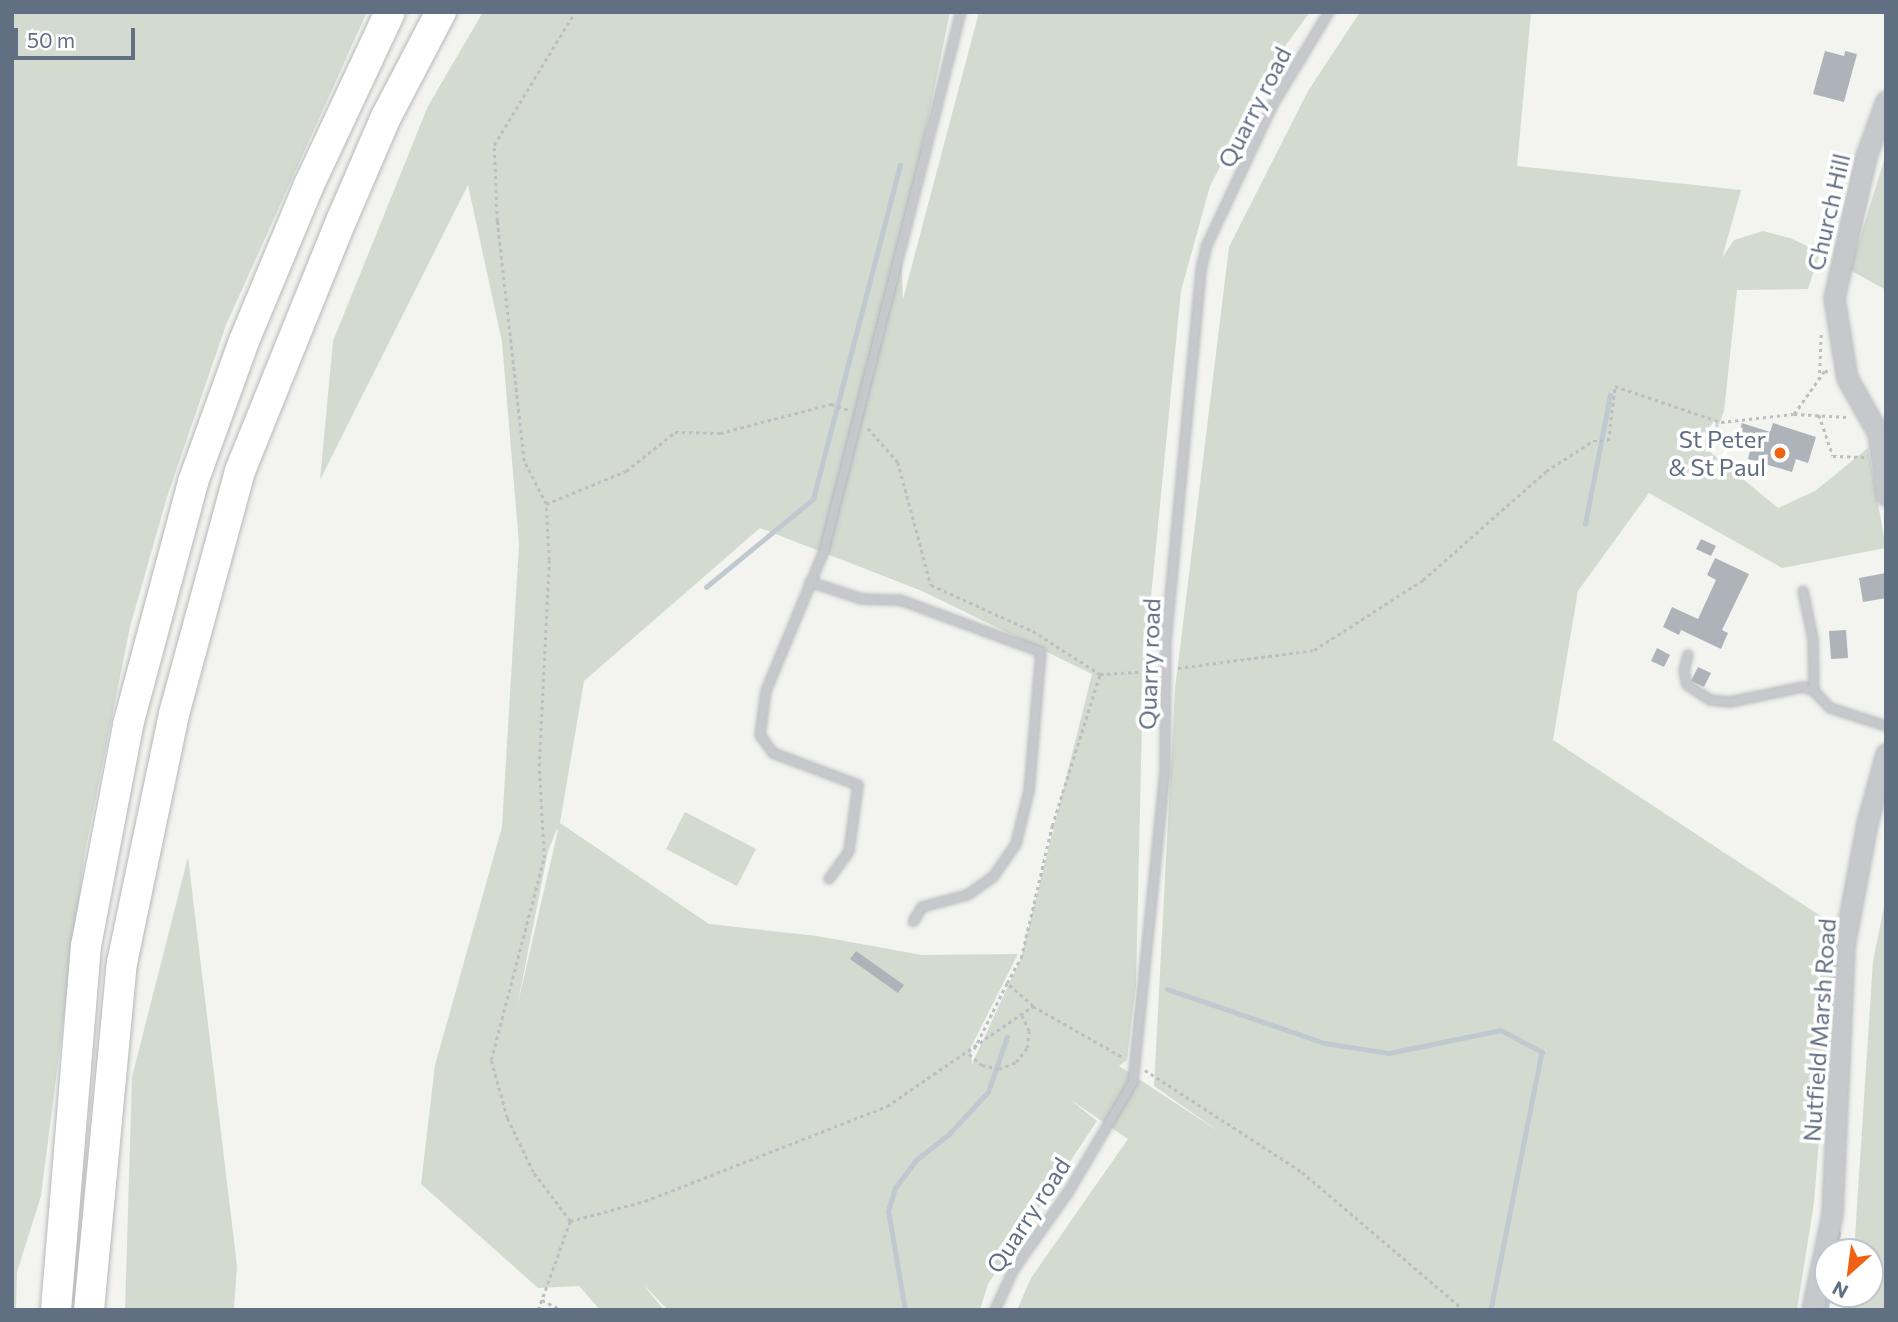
<!DOCTYPE html>
<style>
body{margin:0}
#map{position:relative;width:1898px;height:1322px;overflow:hidden;background:#f3f4ef;font-family:Commissioner,sans-serif}
div>[style]{position:absolute}
[style*='--x']{left:calc(var(--x)*1px);top:calc(var(--y)*1px);width:calc(var(--w)*1px);rotate:calc(var(--a)*1deg)}
.green>*{inset:0;background:#d3dbd0}
.stream>*{height:4.5px;margin:-2.25px;padding:0 2.25px;transform-origin:2.25px;border-radius:2.25px;background:#c0c9d0}
.building>*{inset:0;background:#aeb3ba}
.path>*{height:2.5px;margin-top:-1.25px;transform-origin:0;background:repeating-linear-gradient(90deg,#bdbec1 0 3.5px,transparent 0 7px)}
.roads{filter:drop-shadow(0 0 2px #b5b8bc) drop-shadow(0 0 2px #b5b8bc)}
.service>*{height:8px;margin:-4px;padding:0 4px;transform-origin:4px;border-radius:4px;background:#c6c8cc}
.tertiary>*{height:19px;margin:-9.5px;padding:0 9.5px;transform-origin:9.5px;border-radius:9.5px;background:#c6c8cc}
.motorway>*{height:30px;margin:-15px;padding:0 15px;transform-origin:15px;border-radius:15px;background:#fff}
.dots>*{width:19px;height:19px;translate:-50% -50%;box-sizing:border-box;border:4px solid #fff;border-radius:50%}
span{translate:-50% -50%;white-space:nowrap;text-align:center;line-height:1.15;-webkit-text-stroke:7px #fff;paint-order:stroke}
.street-label{font-size:24px;color:#616f83}
.poi-label{font-size:24px;color:#616f83}
.right{translate:-100% -50%;text-align:right}
.frame{position:absolute;inset:0;border:14px solid #616f83;pointer-events:none}
.north{position:absolute;left:1814px;top:1238px;width:70px;height:70px;box-sizing:border-box;background:#fff;border:2px solid #c0c5cd;border-radius:50%;rotate:208deg;font-size:19px;font-weight:700;line-height:28px;text-align:center;color:#616f83}
.north::after{content:'';display:block;margin:auto;width:24px;height:32px;background:#ef6214;clip-path:polygon(50% 0,100% 100%,50% 72%,0 100%)}
.scale{position:absolute;left:14px;top:28px;width:121px;height:32px;box-sizing:border-box;border:4px solid #616f83;border-top:0;padding-left:9px;font-size:21px;line-height:24px;white-space:nowrap;color:#616f83;-webkit-text-stroke:5px #fff;paint-order:stroke}
</style>
<div id="map">
<div class="green">
<i style="clip-path:polygon(12px 12px,367px 12px,226px 325px,167px 497px,130px 627px,85px 852px,41px 1196px,17px 1272px,16px 1310px,12px 1310px)"></i>
<i style="clip-path:polygon(evenodd,483px 12px,950px 12px,901px 250px,903px 299px,979px 12px,1310px 12px,1277px 57px,1210px 186px,1181px 291px,1143px 678px,1136px 985px,1127px 1060px,1119px 1066px,1221px 1133px,1154px 1086px,1175px 689px,1229px 247px,1308px 91px,1360px 12px,1531px 12px,1517px 166px,1741px 190px,1722px 258px,1734px 240px,1763px 231px,1790px 238px,1820px 252px,1808px 289px,1737px 290px,1724px 411px,1709px 451px,1778px 508px,1815px 491px,1868px 448px,1886px 548px,1782px 568px,1649px 493px,1578px 591px,1553px 740px,1836px 926px,1814px 1203px,1797px 1310px,1017px 1310px,1031px 1278px,1128px 1139px,1071px 1100px,1097px 1121px,988px 1284px,980px 1310px,668px 1310px,643px 1284px,664px 1310px,600px 1310px,579px 1286px,538px 1288px,421px 1184px,435px 1065px,502px 827px,519px 544px,502px 342px,468px 185px,320px 480px,333px 341px,428px 106px,483px 12px,760px 528px,922px 591px,1092px 674px,1021px 958px,972px 1064px,971px 1047px,1018px 954px,922px 955px,817px 936px,709px 924px,560px 823px,584px 681px,760px 528px,483px 12px,557px 829px,558px 830px,517px 1007px,548px 851px,557px 829px)"></i>
<i style="clip-path:polygon(1886px 154px,1886px 290px,1850px 270px)"></i>
<i style="clip-path:polygon(685px 812px,756px 849px,737px 886px,666px 849px)"></i>
<i style="clip-path:polygon(188px 857px,237px 1266px,234px 1310px,125px 1310px,132px 1077px)"></i>
<i style="clip-path:polygon(1886px 897px,1886px 1310px,1850px 1310px,1851px 1294px,1870px 1294px,1870px 1252px,1854px 1252px,1873px 961px)"></i>
</div>
<div class="stream">
<i style="--x:1585;--y:524;--w:131;--a:-79"></i>
<i style="--x:706;--y:587;--w:139;--a:-39.4"></i>
<i style="--x:813;--y:499;--w:345;--a:-75.4"></i>
<i style="--x:1167;--y:989;--w:167;--a:18.9"></i>
<i style="--x:1325;--y:1043;--w:65;--a:8.9"></i>
<i style="--x:1389;--y:1053;--w:114;--a:-11.6"></i>
<i style="--x:1501;--y:1030;--w:47;--a:28.2"></i>
<i style="--x:1542;--y:1052;--w:263;--a:101.2"></i>
<i style="--x:1835;--y:1252;--w:19;--a:-81"></i>
<i style="--x:905;--y:1310;--w:100;--a:-99.7"></i>
<i style="--x:888;--y:1211;--w:24;--a:-73"></i>
<i style="--x:895;--y:1188;--w:35;--a:-53"></i>
<i style="--x:916;--y:1160;--w:42;--a:-38.2"></i>
<i style="--x:949;--y:1134;--w:57;--a:-47.1"></i>
<i style="--x:988;--y:1092;--w:58;--a:-70.9"></i>
<i style="--x:1826;--y:1310;--w:16;--a:-83"></i>
</div>
<div class="building">
<i style="clip-path:polygon(1825px 51px,1844px 56px,1845px 51px,1857px 54px,1844px 102px,1813px 94px)"></i>
<i style="clip-path:polygon(1742px 423px,1770px 432px,1773px 423px,1816px 437px,1808px 463px,1796px 459px,1792px 472px,1748px 459px,1751px 447px,1736px 443px)"></i>
<i style="clip-path:polygon(1701px 539px,1716px 546px,1711px 556px,1696px 549px)"></i>
<i style="clip-path:polygon(1715px 558px,1749px 574px,1722px 630px,1728px 633px,1721px 649px,1681px 630px,1679px 635px,1663px 627px,1672px 607px,1698px 619px,1716px 580px,1707px 575px)"></i>
<i style="clip-path:polygon(1886px 573px,1886px 598px,1863px 602px,1859px 578px)"></i>
<i style="clip-path:polygon(1846px 630px,1848px 658px,1831px 659px,1829px 631px)"></i>
<i style="clip-path:polygon(1657px 648px,1670px 655px,1664px 667px,1651px 661px)"></i>
<i style="clip-path:polygon(1698px 667px,1711px 673px,1704px 687px,1691px 681px)"></i>
<i style="clip-path:polygon(856px 951px,904px 985px,898px 993px,850px 959px)"></i>
</div>
<div class="path">
<i style="--x:1819;--y:380;--w:46;--a:-87.5"></i>
<i style="--x:1794;--y:414;--w:53;--a:3.2"></i>
<i style="--x:1819;--y:415;--w:43;--a:71.1"></i>
<i style="--x:1833;--y:456;--w:31;--a:2"></i>
<i style="--x:868;--y:428;--w:45;--a:48.6"></i>
<i style="--x:898;--y:462;--w:127;--a:75"></i>
<i style="--x:931;--y:585;--w:112;--a:24.3"></i>
<i style="--x:1033;--y:631;--w:80;--a:32.7"></i>
<i style="--x:546;--y:504;--w:87;--a:-22.4"></i>
<i style="--x:626;--y:471;--w:63;--a:-38.5"></i>
<i style="--x:675;--y:432;--w:45;--a:1.3"></i>
<i style="--x:720;--y:433;--w:115;--a:-14.6"></i>
<i style="--x:831;--y:404;--w:18;--a:19"></i>
<i style="--x:1178;--y:668;--w:137;--a:-7.5"></i>
<i style="--x:1314;--y:650;--w:130;--a:-32.7"></i>
<i style="--x:1423;--y:580;--w:164;--a:-41.5"></i>
<i style="--x:1546;--y:471;--w:56;--a:-32.6"></i>
<i style="--x:1593;--y:441;--w:15;--a:0"></i>
<i style="--x:1608;--y:441;--w:55;--a:-82.7"></i>
<i style="--x:1615;--y:386;--w:112;--a:18.8"></i>
<i style="--x:1721;--y:422;--w:73;--a:-6.3"></i>
<i style="--x:1794;--y:414;--w:54;--a:-54.8"></i>
<i style="--x:1825;--y:370;--w:5;--a:37"></i>
<i style="--x:1033;--y:1006;--w:35;--a:-139"></i>
<i style="--x:1007;--y:983;--w:29;--a:-61"></i>
<i style="--x:1021;--y:958;--w:136;--a:-76.8"></i>
<i style="--x:1052;--y:826;--w:159;--a:-72.5"></i>
<i style="--x:1100;--y:674;--w:54;--a:-3.2"></i>
<i style="--x:974;--y:1049;--w:74;--a:-63.4"></i>
<i style="--x:969;--y:1054;--w:17;--a:40"></i>
<i style="--x:982;--y:1065;--w:17;--a:13"></i>
<i style="--x:999;--y:1069;--w:18;--a:-22"></i>
<i style="--x:1016;--y:1062;--w:18;--a:-52"></i>
<i style="--x:1027;--y:1048;--w:17;--a:-83"></i>
<i style="--x:1029;--y:1031;--w:17;--a:-115"></i>
<i style="--x:1145;--y:1070;--w:187;--a:33"></i>
<i style="--x:1302;--y:1172;--w:213;--a:40.4"></i>
<i style="--x:570;--y:1221;--w:61;--a:-127.1"></i>
<i style="--x:533;--y:1172;--w:60;--a:-115.7"></i>
<i style="--x:507;--y:1118;--w:60;--a:-105.4"></i>
<i style="--x:491;--y:1060;--w:209;--a:-75.3"></i>
<i style="--x:544;--y:858;--w:92;--a:-93.1"></i>
<i style="--x:539;--y:766;--w:206;--a:-87.2"></i>
<i style="--x:549;--y:560;--w:56;--a:-93.1"></i>
<i style="--x:546;--y:504;--w:48;--a:-117.1"></i>
<i style="--x:524;--y:461;--w:242;--a:-96.4"></i>
<i style="--x:497;--y:221;--w:76;--a:-92.3"></i>
<i style="--x:494;--y:145;--w:156;--a:-58.7"></i>
<i style="--x:542;--y:1300;--w:22;--a:27"></i>
<i style="--x:538;--y:1310;--w:95;--a:-70.2"></i>
<i style="--x:570;--y:1221;--w:78;--a:-14.9"></i>
<i style="--x:645;--y:1201;--w:260;--a:-21.4"></i>
<i style="--x:887;--y:1106;--w:177;--a:-34.4"></i>
<i style="--x:1033;--y:1006;--w:105;--a:29.7"></i>
</div>
<div class="roads">
<div class="service">
<i style="--x:810;--y:582;--w:55;--a:18.1"></i>
<i style="--x:862;--y:599;--w:38;--a:2"></i>
<i style="--x:900;--y:600;--w:150;--a:20.2"></i>
<i style="--x:1041;--y:652;--w:140;--a:94.9"></i>
<i style="--x:1029;--y:791;--w:55;--a:103.8"></i>
<i style="--x:1016;--y:844;--w:40;--a:124.9"></i>
<i style="--x:993;--y:877;--w:32;--a:145"></i>
<i style="--x:967;--y:895;--w:47;--a:165.1"></i>
<i style="--x:922;--y:907;--w:17;--a:121"></i>
<i style="--x:1803;--y:591;--w:49;--a:78.2"></i>
<i style="--x:1813;--y:639;--w:52;--a:88.9"></i>
<i style="--x:1688;--y:655;--w:16;--a:104"></i>
<i style="--x:1684;--y:671;--w:14;--a:78"></i>
<i style="--x:1687;--y:685;--w:27;--a:33"></i>
<i style="--x:1710;--y:700;--w:20;--a:6"></i>
<i style="--x:1730;--y:702;--w:75;--a:-11.6"></i>
<i style="--x:1803;--y:687;--w:12;--a:20"></i>
<i style="--x:1814;--y:691;--w:23;--a:47"></i>
<i style="--x:1830;--y:708;--w:59;--a:17.8"></i>
<i style="--x:829;--y:879;--w:34;--a:-54"></i>
<i style="--x:849;--y:851;--w:67;--a:-82.2"></i>
<i style="--x:858;--y:785;--w:91;--a:-159.4"></i>
<i style="--x:773;--y:753;--w:22;--a:-126"></i>
<i style="--x:760;--y:735;--w:44;--a:-82.2"></i>
<i style="--x:766;--y:691;--w:152;--a:-67.5"></i>
<i style="--x:824;--y:551;--w:556;--a:-75.74"></i>
<i style="--x:995;--y:1310;--w:45;--a:-65.1"></i>
<i style="--x:1014;--y:1269;--w:95;--a:-54.8"></i>
<i style="--x:1069;--y:1191;--w:126;--a:-59.6"></i>
<i style="--x:1133;--y:1082;--w:311;--a:-84.1"></i>
<i style="--x:1165;--y:773;--w:132;--a:-89.6"></i>
<i style="--x:1166;--y:641;--w:373;--a:-84.6"></i>
<i style="--x:1201;--y:270;--w:26;--a:-77"></i>
<i style="--x:1207;--y:245;--w:153;--a:-64.9"></i>
<i style="--x:1272;--y:106;--w:110;--a:-58.8"></i>
</div>
<div class="tertiary">
<i style="--x:1886;--y:101;--w:59;--a:110"></i>
<i style="--x:1866;--y:156;--w:146;--a:102.7"></i>
<i style="--x:1834;--y:298;--w:81;--a:80.8"></i>
<i style="--x:1847;--y:378;--w:63;--a:60.6"></i>
<i style="--x:1878;--y:433;--w:63;--a:82.6"></i>
<i style="--x:1812;--y:1310;--w:98;--a:-78.2"></i>
<i style="--x:1832;--y:1214;--w:268;--a:-87.4"></i>
<i style="--x:1844;--y:946;--w:125;--a:-79.4"></i>
<i style="--x:1867;--y:823;--w:72;--a:-74.6"></i>
</div>
<div class="motorway">
<i style="--x:56;--y:1310;--w:365;--a:-85.3"></i>
<i style="--x:86;--y:946;--w:225;--a:-79.2"></i>
<i style="--x:128;--y:725;--w:252;--a:-75"></i>
<i style="--x:193;--y:482;--w:150;--a:-70.1"></i>
<i style="--x:244;--y:341;--w:167;--a:-67.4"></i>
<i style="--x:308;--y:187;--w:193;--a:-64.9"></i>
<i style="--x:89;--y:1310;--w:349;--a:-84.6"></i>
<i style="--x:122;--y:963;--w:254;--a:-78.2"></i>
<i style="--x:174;--y:714;--w:252;--a:-74.8"></i>
<i style="--x:240;--y:471;--w:272;--a:-68"></i>
<i style="--x:342;--y:219;--w:111;--a:-66.7"></i>
<i style="--x:386;--y:117;--w:119;--a:-62.4"></i>
</div>
</div>
<div class="dots">
<i style="left:1780px;top:453px;background:#ef6214"></i>
</div>
<div class="street-label">
<span style="left:1254px;top:107px;rotate:-63deg">Quarry road</span>
<span style="left:1828px;top:212px;rotate:-77deg">Church Hill</span>
<span style="left:1149px;top:664px;rotate:-88deg">Quarry road</span>
<span style="left:1819px;top:1030px;rotate:-86deg">Nutfield Marsh Road</span>
<span style="left:1028px;top:1215px;rotate:-57deg">Quarry road</span>
</div>
<div class="poi-label">
<span class="right" style="left:1766px;top:453px">St Peter<br>&amp; St Paul</span>
</div>
<div class="frame"></div>
<div class="north">N</div>
<div class="scale">50 m</div>
</div>
